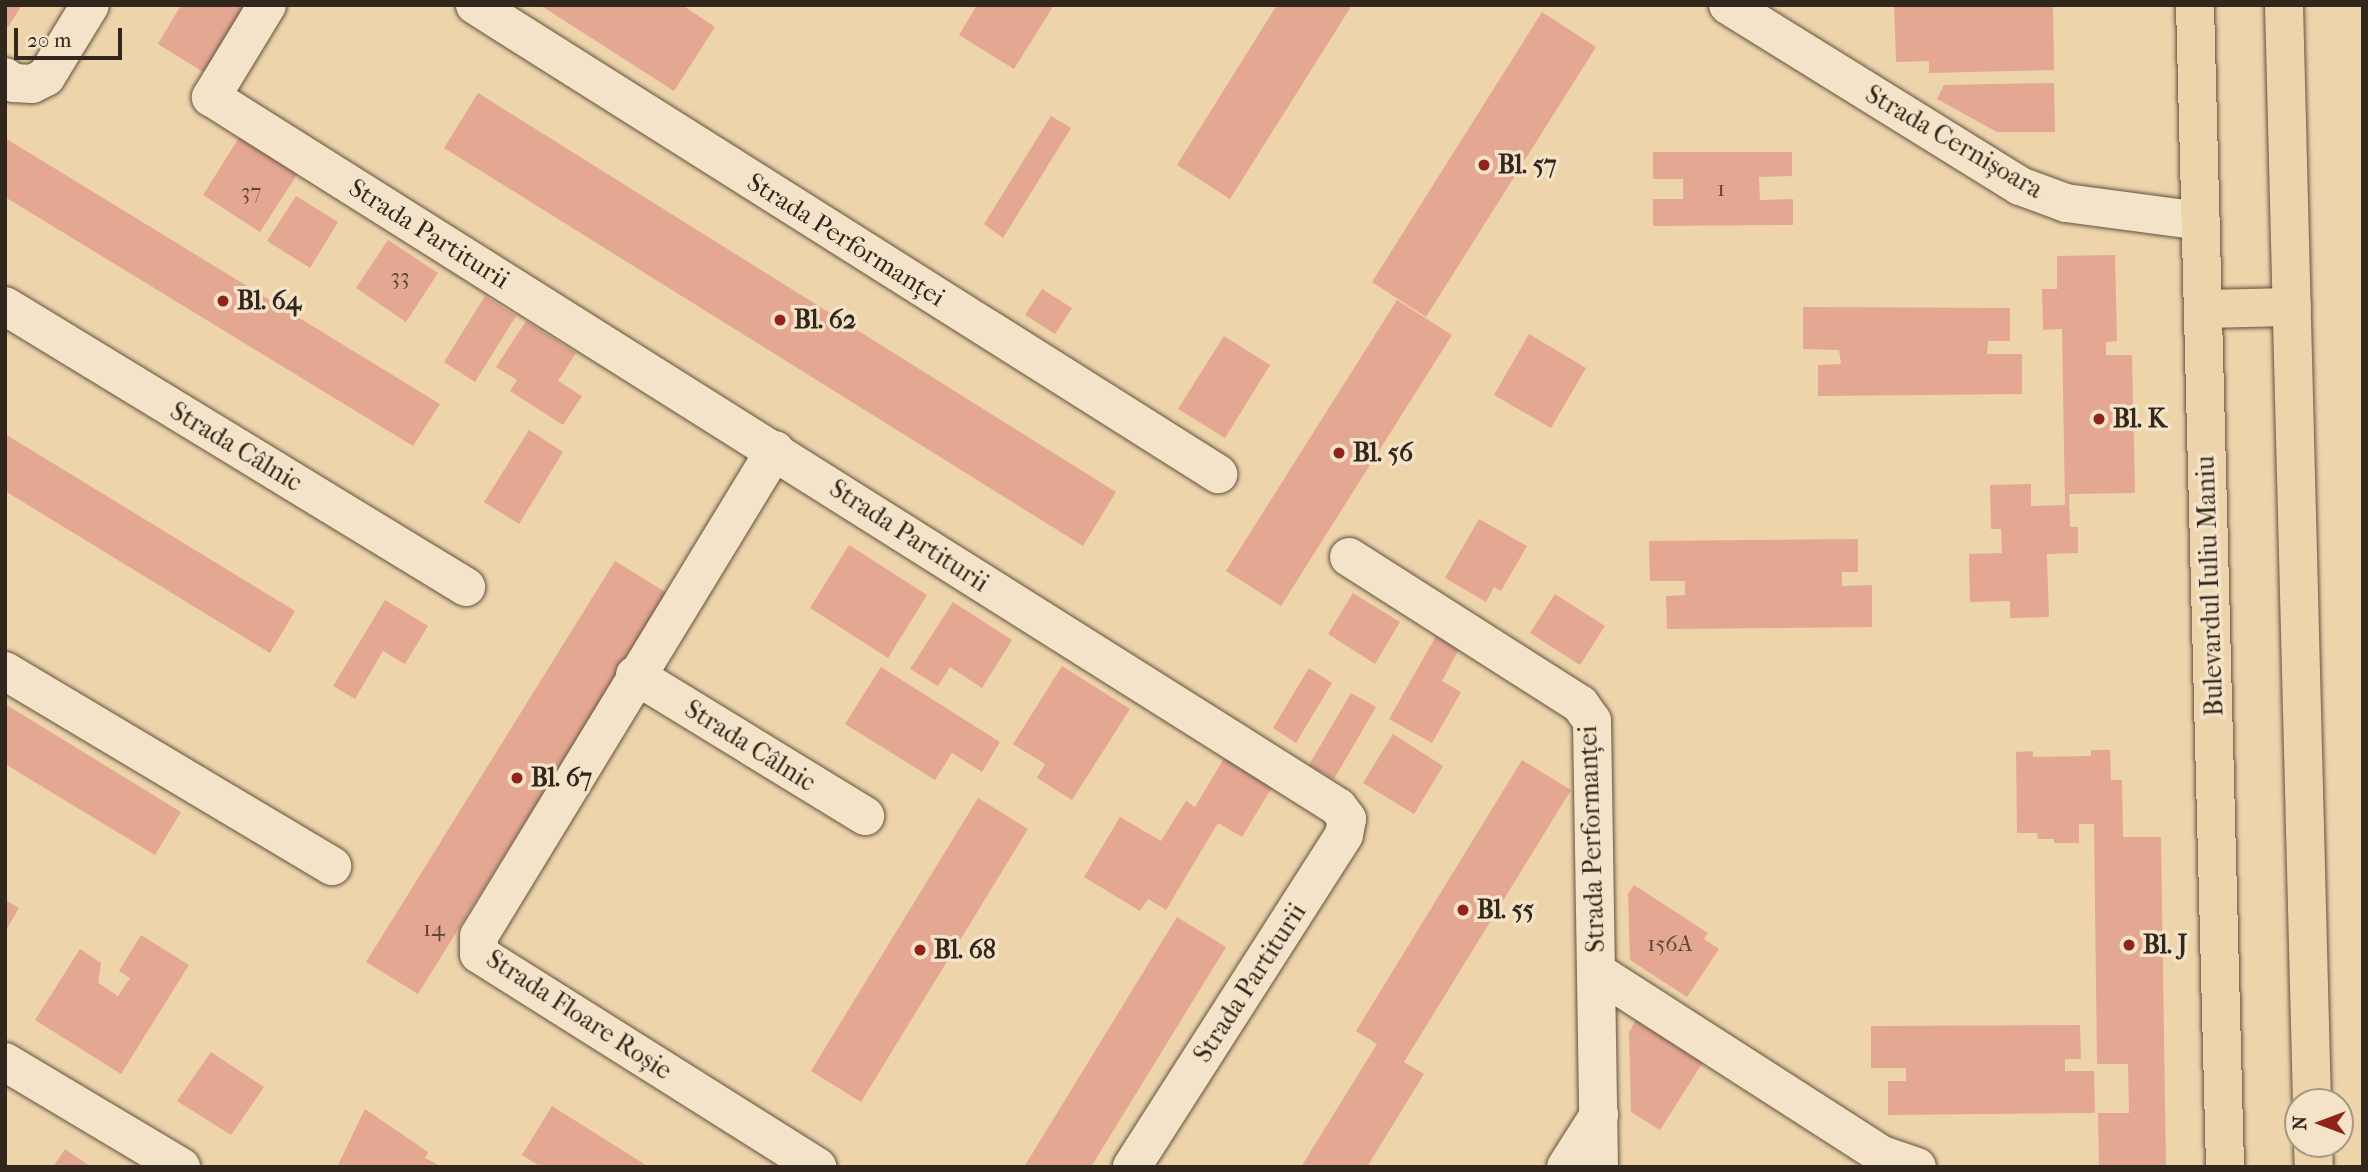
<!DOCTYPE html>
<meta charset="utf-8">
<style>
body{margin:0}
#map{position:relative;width:2368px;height:1172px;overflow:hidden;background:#eed4ab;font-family:"IM FELL French Canon",serif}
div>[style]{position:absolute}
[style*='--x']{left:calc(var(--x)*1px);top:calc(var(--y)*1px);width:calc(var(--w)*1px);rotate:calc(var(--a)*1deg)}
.building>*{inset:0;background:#e4a791}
.roads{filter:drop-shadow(0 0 2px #615240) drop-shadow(0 0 2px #615240)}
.minor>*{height:38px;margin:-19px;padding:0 19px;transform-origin:19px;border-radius:19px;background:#f4e3c8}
.primary>*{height:38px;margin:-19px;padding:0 19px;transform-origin:19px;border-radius:19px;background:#eed4ab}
.dots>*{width:19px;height:19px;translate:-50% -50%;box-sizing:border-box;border:4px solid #f4e3c8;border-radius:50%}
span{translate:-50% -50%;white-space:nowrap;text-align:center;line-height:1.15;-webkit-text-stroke:7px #f4e3c8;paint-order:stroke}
.number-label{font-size:23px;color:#5e4739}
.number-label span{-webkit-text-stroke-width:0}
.street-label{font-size:26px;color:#32271c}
.poi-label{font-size:26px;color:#32271c;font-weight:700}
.left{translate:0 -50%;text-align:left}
.frame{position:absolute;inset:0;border:7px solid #32271c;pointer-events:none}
.north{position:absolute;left:2284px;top:1088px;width:70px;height:70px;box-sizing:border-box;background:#f4e3c8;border:2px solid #a69883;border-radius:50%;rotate:270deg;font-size:19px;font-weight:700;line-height:28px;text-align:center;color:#32271c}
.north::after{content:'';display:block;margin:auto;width:24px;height:32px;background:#8f2418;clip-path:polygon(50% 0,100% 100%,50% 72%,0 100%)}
.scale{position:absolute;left:14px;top:28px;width:108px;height:32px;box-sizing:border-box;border:4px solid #32271c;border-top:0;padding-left:9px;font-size:21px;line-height:24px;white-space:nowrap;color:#32271c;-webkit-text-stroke:5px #f4e3c8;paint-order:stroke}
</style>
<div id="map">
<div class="building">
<i style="clip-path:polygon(5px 5px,22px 5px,8px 27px,5px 25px)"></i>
<i style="clip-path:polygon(181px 5px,252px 5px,208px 75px,158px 44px)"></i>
<i style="clip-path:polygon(540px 5px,682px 5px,715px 27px,674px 91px)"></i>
<i style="clip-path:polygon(977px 5px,1054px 5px,1014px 69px,959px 35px)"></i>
<i style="clip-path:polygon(1277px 5px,1352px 5px,1230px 199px,1177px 165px)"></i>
<i style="clip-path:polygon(1894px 5px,2053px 5px,2054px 70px,1929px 73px,1929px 61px,1896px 62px)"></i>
<i style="clip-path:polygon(1542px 12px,1596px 47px,1426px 317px,1372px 282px)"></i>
<i style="clip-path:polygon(2054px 83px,2055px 132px,1997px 132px,1937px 99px,1944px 85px)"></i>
<i style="clip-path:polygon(478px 93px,1116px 492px,1083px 546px,444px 148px)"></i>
<i style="clip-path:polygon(1051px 116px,1071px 128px,1003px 238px,984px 224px)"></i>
<i style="clip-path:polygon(240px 136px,298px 173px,260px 232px,203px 195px)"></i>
<i style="clip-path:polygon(5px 138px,440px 404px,413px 446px,5px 197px)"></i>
<i style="clip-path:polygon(1653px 152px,1792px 152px,1792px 176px,1759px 177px,1760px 200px,1793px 199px,1793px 225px,1653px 226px,1653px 199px,1683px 199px,1683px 179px,1653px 179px)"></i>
<i style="clip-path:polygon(296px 196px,338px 222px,310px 268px,267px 241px)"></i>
<i style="clip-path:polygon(388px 240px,438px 273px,406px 322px,356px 288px)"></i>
<i style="clip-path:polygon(2115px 255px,2117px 341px,2106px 342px,2106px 355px,2132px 355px,2135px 493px,2069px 494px,2070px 527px,2078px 527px,2078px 553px,2047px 554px,2049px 617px,2010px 618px,2010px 601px,1970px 602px,1969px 554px,2002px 553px,2001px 529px,1991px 529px,1990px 485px,2031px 484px,2031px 506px,2065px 505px,2062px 329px,2043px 330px,2042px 289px,2057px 289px,2057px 256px)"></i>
<i style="clip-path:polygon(1042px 289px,1072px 308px,1055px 334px,1025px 315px)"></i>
<i style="clip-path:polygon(485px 296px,516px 316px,475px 382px,444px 362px)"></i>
<i style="clip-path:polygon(1397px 300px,1452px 335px,1281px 606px,1226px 571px)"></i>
<i style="clip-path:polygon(1803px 307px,2010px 308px,2010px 341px,1988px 341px,1987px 354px,2022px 354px,2022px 394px,1818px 396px,1818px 365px,1841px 364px,1839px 350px,1803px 349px)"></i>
<i style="clip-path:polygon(526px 321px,576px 353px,558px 381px,582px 396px,563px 425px,510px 391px,517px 380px,496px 367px)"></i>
<i style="clip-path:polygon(1529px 334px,1586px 368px,1551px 428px,1494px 395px)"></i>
<i style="clip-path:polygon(1224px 336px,1270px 365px,1225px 438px,1178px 409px)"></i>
<i style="clip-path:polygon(529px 430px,563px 452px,519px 524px,484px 502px)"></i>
<i style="clip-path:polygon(5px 434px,295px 611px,270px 653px,5px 491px)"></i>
<i style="clip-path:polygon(1479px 519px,1527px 546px,1501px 591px,1494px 587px,1486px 602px,1445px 578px)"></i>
<i style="clip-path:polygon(1858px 539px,1858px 572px,1842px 572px,1842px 586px,1872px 585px,1872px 627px,1667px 629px,1666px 596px,1685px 595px,1685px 581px,1650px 581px,1649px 541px)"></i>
<i style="clip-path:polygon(849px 545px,927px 595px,888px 658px,810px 608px)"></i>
<i style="clip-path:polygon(615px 561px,667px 593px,418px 994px,366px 962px)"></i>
<i style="clip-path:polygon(1353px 593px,1400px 622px,1375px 664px,1328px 634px)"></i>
<i style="clip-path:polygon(1555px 594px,1605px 626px,1580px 665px,1530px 633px)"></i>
<i style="clip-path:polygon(385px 600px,428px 626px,405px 664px,383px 651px,355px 699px,333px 686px)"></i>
<i style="clip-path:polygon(953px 602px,1012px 640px,982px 688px,950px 667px,938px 686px,910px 669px)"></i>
<i style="clip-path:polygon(1436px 636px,1459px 649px,1442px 681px,1461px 692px,1432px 743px,1389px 719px)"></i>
<i style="clip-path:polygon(1062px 666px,1130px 709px,1072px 800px,1037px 778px,1045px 764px,1013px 744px)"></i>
<i style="clip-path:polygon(881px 667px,1000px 742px,982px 772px,952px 753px,935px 780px,845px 724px)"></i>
<i style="clip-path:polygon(1309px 668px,1332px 683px,1296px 743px,1273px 728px)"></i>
<i style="clip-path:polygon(1351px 693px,1376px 707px,1334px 779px,1309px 765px)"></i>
<i style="clip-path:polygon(5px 704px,181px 812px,155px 855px,5px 764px)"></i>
<i style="clip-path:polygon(1393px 734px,1443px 766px,1414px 814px,1363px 783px)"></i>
<i style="clip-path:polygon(2091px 750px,2110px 750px,2111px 780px,2122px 780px,2123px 837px,2161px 837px,2166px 1167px,2099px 1167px,2098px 1113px,2129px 1113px,2128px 1064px,2097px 1064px,2094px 824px,2079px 824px,2079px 843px,2054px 843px,2054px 839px,2038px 839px,2037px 833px,2017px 833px,2016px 752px,2033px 751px,2033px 757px,2091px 756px)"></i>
<i style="clip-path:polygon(1226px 755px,1274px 784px,1242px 837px,1218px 823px,1166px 910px,1148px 899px,1140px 911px,1084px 877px,1120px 817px,1161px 841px,1186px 801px,1195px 807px)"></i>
<i style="clip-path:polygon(1522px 760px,1571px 790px,1404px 1062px,1424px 1074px,1367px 1167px,1301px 1167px,1377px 1044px,1356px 1031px)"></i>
<i style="clip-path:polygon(978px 798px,1028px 829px,861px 1102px,811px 1071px)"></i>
<i style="clip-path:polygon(1634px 885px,1708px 933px,1704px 939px,1719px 949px,1687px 997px,1630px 960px,1628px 894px)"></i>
<i style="clip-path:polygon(5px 900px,19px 908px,5px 932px)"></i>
<i style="clip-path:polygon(1177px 917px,1226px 947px,1091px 1167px,1024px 1167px)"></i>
<i style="clip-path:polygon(141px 935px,189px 965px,121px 1074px,35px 1020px,80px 949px,101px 963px,98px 983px,118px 996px,130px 978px,119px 971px)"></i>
<i style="clip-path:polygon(1636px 1020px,1703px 1062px,1660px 1130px,1631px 1112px,1629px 1032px)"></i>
<i style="clip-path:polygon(2080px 1025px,2081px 1059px,2065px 1059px,2065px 1071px,2094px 1071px,2095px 1113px,1888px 1115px,1888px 1081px,1906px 1081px,1906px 1068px,1871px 1068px,1871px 1026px)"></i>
<i style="clip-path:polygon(211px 1052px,264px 1087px,231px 1135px,177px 1101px)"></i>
<i style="clip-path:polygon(552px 1106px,649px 1167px,541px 1167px,522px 1155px)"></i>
<i style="clip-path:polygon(365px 1109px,428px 1152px,425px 1158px,442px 1167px,337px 1167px)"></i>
<i style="clip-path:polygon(65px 1149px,91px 1167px,53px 1167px)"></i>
</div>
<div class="roads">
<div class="minor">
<i style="--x:267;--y:5;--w:108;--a:121.3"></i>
<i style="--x:211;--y:97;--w:1332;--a:32.21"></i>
<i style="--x:1338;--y:807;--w:15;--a:53"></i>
<i style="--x:1347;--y:819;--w:16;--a:101"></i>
<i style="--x:1344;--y:835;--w:394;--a:122.6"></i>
<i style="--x:475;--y:5;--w:879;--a:32.26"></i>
<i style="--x:1728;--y:5;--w:344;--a:31.8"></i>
<i style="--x:2020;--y:186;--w:49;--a:20.3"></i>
<i style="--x:2066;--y:203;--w:136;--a:7.6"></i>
<i style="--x:5;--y:77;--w:11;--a:34"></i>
<i style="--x:14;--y:83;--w:18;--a:3"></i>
<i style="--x:32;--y:84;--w:16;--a:-27"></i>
<i style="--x:46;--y:77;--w:84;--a:-58.6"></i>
<i style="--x:5;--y:306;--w:540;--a:31.36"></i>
<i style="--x:775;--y:450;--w:569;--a:121.34"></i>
<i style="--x:479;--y:936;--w:18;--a:90"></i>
<i style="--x:479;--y:954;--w:400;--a:32.2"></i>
<i style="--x:1349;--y:557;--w:274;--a:32.5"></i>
<i style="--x:1580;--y:704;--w:21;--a:55"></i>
<i style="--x:1592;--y:721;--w:446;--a:89.1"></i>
<i style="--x:5;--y:671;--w:381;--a:30.8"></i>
<i style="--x:635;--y:675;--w:270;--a:31.5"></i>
<i style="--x:1597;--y:972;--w:339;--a:32.7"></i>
<i style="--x:1882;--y:1155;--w:37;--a:19"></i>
<i style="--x:5;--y:1062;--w:205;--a:30.8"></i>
<i style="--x:1566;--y:1167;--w:62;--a:-57.6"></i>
</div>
<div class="primary">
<i style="--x:2195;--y:5;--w:1162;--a:88.52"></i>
<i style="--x:2284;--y:5;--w:1097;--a:88.54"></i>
<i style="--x:2203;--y:309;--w:89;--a:-1.3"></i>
<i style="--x:2313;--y:1144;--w:23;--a:88"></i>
</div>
</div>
<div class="dots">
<i style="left:1484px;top:165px;background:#8f2418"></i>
<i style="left:223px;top:301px;background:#8f2418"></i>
<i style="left:780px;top:320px;background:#8f2418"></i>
<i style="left:2099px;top:419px;background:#8f2418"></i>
<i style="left:1339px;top:453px;background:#8f2418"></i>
<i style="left:517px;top:778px;background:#8f2418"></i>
<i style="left:1463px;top:910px;background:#8f2418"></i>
<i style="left:2129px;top:945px;background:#8f2418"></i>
<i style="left:920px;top:950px;background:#8f2418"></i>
</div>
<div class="number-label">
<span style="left:1721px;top:189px">1</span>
<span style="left:251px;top:192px">37</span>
<span style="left:400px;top:277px">33</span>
<span style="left:434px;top:929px">14</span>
<span style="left:1670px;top:944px">156A</span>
</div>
<div class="street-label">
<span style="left:1954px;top:142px;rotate:30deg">Strada Cernișoara</span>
<span style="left:429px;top:234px;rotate:32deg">Strada Partiturii</span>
<span style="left:846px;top:240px;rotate:32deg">Strada Performanței</span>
<span style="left:236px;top:447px;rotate:31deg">Strada Câlnic</span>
<span style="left:909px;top:536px;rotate:33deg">Strada Partiturii</span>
<span style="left:2210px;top:586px;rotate:-92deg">Bulevardul Iuliu Maniu</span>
<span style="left:750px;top:746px;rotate:32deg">Strada Câlnic</span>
<span style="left:1592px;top:839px;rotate:-92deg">Strada Performanței</span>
<span style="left:1250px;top:983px;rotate:-57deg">Strada Partiturii</span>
<span style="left:579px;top:1015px;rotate:33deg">Strada Floare Roșie</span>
</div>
<div class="poi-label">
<span class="left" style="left:1498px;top:165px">Bl. 57</span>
<span class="left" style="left:237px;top:301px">Bl. 64</span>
<span class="left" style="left:794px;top:320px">Bl. 62</span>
<span class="left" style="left:2113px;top:419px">Bl. K</span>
<span class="left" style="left:1353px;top:453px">Bl. 56</span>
<span class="left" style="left:531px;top:778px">Bl. 67</span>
<span class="left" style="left:1477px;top:910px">Bl. 55</span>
<span class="left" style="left:2143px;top:945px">Bl. J</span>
<span class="left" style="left:934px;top:950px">Bl. 68</span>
</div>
<div class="frame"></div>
<div class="north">N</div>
<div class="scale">20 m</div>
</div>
